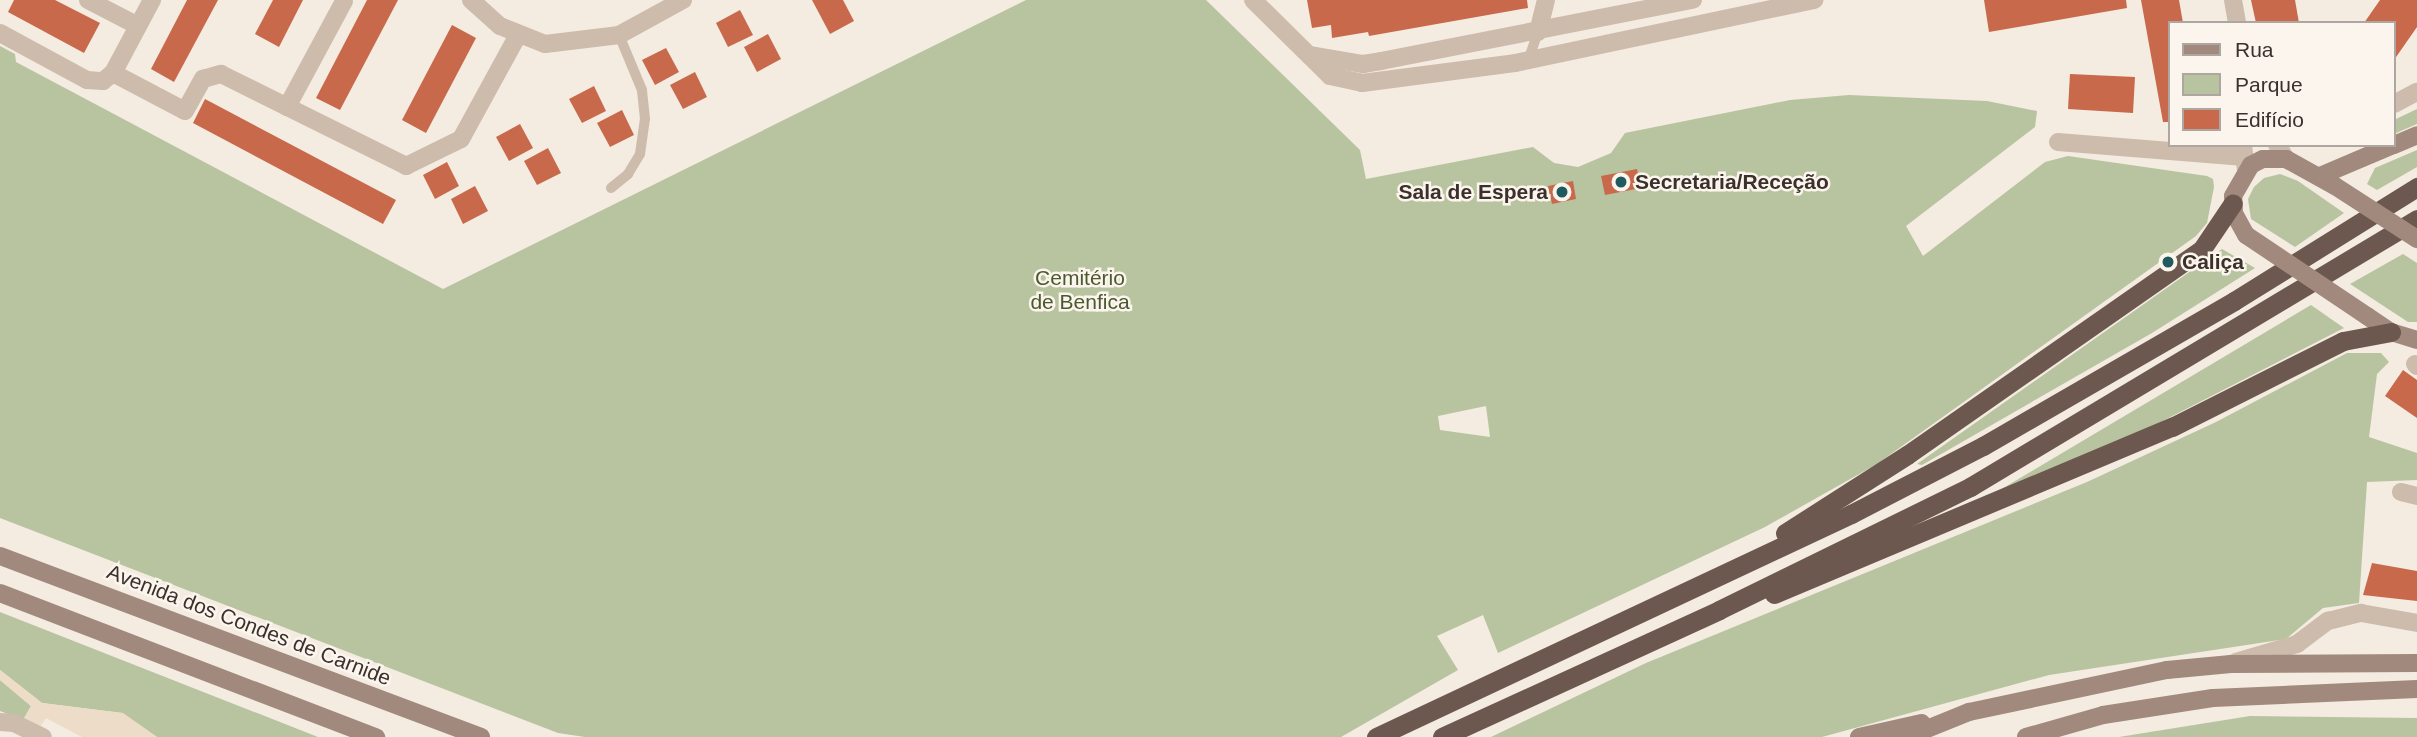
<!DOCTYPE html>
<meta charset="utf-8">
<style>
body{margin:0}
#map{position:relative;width:2417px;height:737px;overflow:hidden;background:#f4ebe1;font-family:Arial,sans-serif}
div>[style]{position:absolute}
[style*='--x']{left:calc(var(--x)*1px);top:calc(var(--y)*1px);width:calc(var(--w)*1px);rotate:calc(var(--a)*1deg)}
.green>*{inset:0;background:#b8c4a0}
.plaza>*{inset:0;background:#ecdcc8}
.building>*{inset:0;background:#c8694b}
.service>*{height:10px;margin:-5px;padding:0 5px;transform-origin:5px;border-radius:5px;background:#cdbbac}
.minor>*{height:18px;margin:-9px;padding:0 9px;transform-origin:9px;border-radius:9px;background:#cdbbac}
.tertiary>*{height:18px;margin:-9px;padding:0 9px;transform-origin:9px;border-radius:9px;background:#cdbbac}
.secondary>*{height:18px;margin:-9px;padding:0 9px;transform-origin:9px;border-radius:9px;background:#a18a7d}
.trunk>*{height:19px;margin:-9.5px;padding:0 9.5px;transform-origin:9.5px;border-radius:9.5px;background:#6c584f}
.secondary-bridge>*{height:18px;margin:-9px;padding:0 9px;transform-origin:9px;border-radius:9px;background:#a18a7d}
.dots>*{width:19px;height:19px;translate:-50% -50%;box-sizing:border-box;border:4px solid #fbf5ee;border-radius:50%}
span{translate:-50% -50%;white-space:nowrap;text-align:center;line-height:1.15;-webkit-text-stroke:5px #fbf5ee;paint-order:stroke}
.poi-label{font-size:21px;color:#3b302b;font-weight:700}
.left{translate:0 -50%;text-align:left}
.right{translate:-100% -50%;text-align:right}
.park-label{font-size:21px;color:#4a5a2e}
.street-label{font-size:21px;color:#3b302b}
.legend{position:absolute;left:2168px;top:21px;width:228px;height:126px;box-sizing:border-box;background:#fbf5ee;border:2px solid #aea6a0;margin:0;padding:9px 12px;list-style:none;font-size:21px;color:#3b302b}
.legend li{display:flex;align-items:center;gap:14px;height:35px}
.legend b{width:35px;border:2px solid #aea6a0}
</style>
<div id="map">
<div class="green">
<i style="clip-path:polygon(evenodd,1026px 0,1206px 0,1360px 150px,1366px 179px,1533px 147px,1554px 163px,1578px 167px,1611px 153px,1625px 133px,1790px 100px,1849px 95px,1987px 101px,2037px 111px,2035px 127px,1906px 226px,1923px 256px,2045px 162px,2068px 156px,2207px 176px,2213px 179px,2214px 187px,2207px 223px,2196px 236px,1877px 464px,1765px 527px,1498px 653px,1483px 615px,1437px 636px,1458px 670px,1341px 737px,585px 737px,558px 733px,0 518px,0 46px,15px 54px,16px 62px,443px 289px,1026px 0,1486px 406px,1490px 437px,1440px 430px,1438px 416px,1486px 406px)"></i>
<i style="clip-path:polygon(2417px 109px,2417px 124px,2394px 134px,2394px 120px)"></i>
<i style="clip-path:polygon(2417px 150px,2417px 167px,2377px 190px,2367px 184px,2375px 168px)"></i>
<i style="clip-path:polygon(2280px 174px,2298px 181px,2344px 213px,2295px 247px,2251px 219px,2248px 199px,2254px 187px,2264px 178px)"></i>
<i style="clip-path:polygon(2222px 249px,2255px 268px,2152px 333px,1922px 465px,1917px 464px)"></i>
<i style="clip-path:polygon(2403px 254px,2417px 263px,2417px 322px,2408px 322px,2350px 284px)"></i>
<i style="clip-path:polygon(2311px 305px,2344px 328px,2151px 427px,1995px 493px)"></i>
<i style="clip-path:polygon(2347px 353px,2381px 353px,2389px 362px,2377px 374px,2369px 437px,2417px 453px,2417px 480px,2367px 482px,2359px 603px,2323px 608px,2286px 639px,2049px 675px,1822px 737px,1491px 737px,1646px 663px,2087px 482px,2216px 422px)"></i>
<i style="clip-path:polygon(0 612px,318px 737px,157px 737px,122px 713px,42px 703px,0 670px)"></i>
<i style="clip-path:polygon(0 680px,31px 706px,23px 720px,0 711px)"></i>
<i style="clip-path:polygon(2250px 716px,2417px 718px,2417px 737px,2119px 737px)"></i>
</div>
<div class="plaza">
<i style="clip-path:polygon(0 670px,42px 703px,123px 713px,157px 737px,82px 737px,46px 718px,39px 728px,23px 720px,31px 706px,0 680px)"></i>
</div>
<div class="building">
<i style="clip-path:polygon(14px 0,55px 0,100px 23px,84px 53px,8px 12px)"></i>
<i style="clip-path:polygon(187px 0,218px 0,174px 82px,151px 69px)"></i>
<i style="clip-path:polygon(273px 0,303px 0,279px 47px,255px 34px)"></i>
<i style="clip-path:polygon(367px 0,398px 0,340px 110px,316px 98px)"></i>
<i style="clip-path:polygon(812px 0,843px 0,854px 21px,830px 34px)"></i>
<i style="clip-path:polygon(1307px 0,1527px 0,1528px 8px,1369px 36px,1368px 32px,1332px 38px,1331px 25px,1312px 28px)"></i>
<i style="clip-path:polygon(1984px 0,2126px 0,2127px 8px,1989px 32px)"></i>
<i style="clip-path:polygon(2141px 0,2179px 0,2183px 23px,2170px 23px,2170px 122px,2163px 122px)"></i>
<i style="clip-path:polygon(2251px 0,2295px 0,2299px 23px,2256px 23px)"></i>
<i style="clip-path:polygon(2380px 0,2417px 0,2417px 27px,2394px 60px,2394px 23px,2364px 23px)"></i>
<i style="clip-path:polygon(740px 10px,753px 35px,728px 47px,716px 23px)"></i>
<i style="clip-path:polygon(452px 25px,476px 38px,426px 133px,402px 120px)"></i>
<i style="clip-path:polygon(768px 34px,781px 59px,757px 72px,744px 47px)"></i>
<i style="clip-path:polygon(666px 48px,679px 72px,655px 85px,642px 60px)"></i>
<i style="clip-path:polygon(695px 72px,707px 97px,683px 109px,670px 85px)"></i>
<i style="clip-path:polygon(2070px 74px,2135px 77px,2133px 113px,2068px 109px)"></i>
<i style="clip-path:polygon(594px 86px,606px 111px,582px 123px,569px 99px)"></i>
<i style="clip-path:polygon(205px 99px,396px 200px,383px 224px,193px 123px)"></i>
<i style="clip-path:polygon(622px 110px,634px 135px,610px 147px,597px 123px)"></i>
<i style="clip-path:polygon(520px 124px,533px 148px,509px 161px,496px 137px)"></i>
<i style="clip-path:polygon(548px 148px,561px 173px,537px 185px,524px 161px)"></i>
<i style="clip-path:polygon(447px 162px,459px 186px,435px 199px,423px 175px)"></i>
<i style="clip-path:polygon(1637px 169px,1641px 188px,1605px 195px,1601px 176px)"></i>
<i style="clip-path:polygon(1573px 181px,1576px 199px,1552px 204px,1548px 186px)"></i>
<i style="clip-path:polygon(475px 186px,488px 211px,463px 224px,451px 199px)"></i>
<i style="clip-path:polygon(2403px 370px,2417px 380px,2417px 418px,2385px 396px)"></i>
<i style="clip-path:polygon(2372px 563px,2417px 571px,2417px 601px,2363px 595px)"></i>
</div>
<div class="service">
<i style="--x:1528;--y:61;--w:31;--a:-71"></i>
<i style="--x:611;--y:188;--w:22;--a:-39"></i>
<i style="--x:628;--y:174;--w:23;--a:-59"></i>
<i style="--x:640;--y:154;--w:35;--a:-82"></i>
<i style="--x:645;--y:119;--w:29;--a:-96"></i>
<i style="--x:642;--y:90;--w:60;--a:-112.7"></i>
</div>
<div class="minor">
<i style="--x:88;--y:0;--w:56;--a:27.5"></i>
<i style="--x:471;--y:0;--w:39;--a:42"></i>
<i style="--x:500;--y:26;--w:48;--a:21.8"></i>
<i style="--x:545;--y:44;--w:75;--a:-6.9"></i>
<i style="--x:619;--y:35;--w:73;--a:-28.7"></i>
<i style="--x:1538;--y:32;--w:33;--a:-76"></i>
<i style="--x:0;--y:33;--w:99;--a:28.4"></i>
<i style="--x:87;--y:80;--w:16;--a:4"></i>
<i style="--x:103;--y:81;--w:13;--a:-39"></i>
<i style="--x:113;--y:73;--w:83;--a:-61.9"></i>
<i style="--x:113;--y:73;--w:81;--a:27.8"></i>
<i style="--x:185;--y:111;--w:37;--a:-61"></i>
<i style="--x:203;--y:79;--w:19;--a:-16"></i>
<i style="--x:221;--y:74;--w:207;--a:26.4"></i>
<i style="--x:406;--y:166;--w:61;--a:-26.1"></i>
<i style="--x:461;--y:139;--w:119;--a:-61.3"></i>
<i style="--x:2394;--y:104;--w:26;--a:-28"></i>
<i style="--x:287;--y:107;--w:120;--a:-61.7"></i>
<i style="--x:2058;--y:142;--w:187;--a:4.6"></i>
<i style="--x:2415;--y:364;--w:3;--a:45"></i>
<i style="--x:2401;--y:492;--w:16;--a:14"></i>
<i style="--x:2236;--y:662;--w:64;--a:-16.4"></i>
<i style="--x:2297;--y:644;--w:39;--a:-37"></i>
<i style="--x:2328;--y:621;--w:34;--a:-14"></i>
<i style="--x:2361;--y:613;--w:57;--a:10.1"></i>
<i style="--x:0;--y:722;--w:14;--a:4"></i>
<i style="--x:14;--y:723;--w:32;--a:26"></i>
</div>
<div class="tertiary">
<i style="--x:1253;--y:0;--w:108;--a:44.6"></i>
<i style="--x:1330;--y:76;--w:33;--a:12"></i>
<i style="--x:1362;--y:83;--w:154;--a:-7.4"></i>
<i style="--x:1515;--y:63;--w:306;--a:-11.9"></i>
<i style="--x:2233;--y:0;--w:23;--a:80"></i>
<i style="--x:1309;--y:55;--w:55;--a:9.5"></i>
<i style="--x:1363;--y:64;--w:18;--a:-9"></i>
<i style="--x:1381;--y:61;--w:318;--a:-11.1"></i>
<i style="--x:2243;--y:145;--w:24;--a:83"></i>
<i style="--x:2277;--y:145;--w:17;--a:57"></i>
</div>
<div class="secondary">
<i style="--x:2394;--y:145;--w:25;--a:-23"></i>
<i style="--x:2320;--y:176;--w:79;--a:-23"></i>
<i style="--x:2246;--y:235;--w:25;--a:-119"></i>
<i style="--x:2234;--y:213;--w:17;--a:-93"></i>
<i style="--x:2233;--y:196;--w:36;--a:-60"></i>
<i style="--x:2251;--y:165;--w:13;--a:-27"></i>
<i style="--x:2263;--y:159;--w:23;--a:0"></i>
<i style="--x:2286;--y:159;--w:56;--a:28.9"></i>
<i style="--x:2367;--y:316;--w:29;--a:34"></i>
<i style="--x:2391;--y:332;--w:27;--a:17"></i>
<i style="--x:0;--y:556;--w:514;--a:20.62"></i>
<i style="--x:0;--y:593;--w:403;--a:21"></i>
<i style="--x:1859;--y:737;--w:64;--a:-12.7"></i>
<i style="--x:1907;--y:737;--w:67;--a:-22"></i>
<i style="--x:1969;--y:712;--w:202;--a:-12"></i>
<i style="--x:2167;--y:670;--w:64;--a:-5.4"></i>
<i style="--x:2231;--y:664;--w:186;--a:-0.3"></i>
<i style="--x:2026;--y:737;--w:80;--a:-15.9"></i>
<i style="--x:2103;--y:715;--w:111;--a:-8.8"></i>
<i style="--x:2213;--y:698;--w:204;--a:-2.5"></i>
</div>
<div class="trunk">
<i style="--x:1785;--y:533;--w:145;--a:-32.6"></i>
<i style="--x:1907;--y:455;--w:360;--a:-34.9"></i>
<i style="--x:2202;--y:249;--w:55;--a:-56"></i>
<i style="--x:1774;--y:594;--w:432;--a:-22.8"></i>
<i style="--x:2172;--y:427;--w:191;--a:-26.7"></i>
<i style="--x:2343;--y:341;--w:49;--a:-10.6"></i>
<i style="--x:1376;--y:737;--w:525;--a:-25.15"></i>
<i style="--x:1851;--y:514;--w:148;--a:-27.3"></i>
<i style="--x:1983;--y:446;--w:290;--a:-30"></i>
<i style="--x:2234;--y:301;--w:216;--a:-31.9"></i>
<i style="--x:1442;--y:737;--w:305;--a:-24.6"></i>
<i style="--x:1719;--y:610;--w:280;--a:-26.1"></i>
<i style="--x:1970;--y:487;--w:521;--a:-30.94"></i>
</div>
<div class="secondary-bridge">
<i style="--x:2335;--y:186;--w:98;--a:32.9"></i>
<i style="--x:2246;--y:235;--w:146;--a:33.8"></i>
</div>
<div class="dots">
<i style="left:1621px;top:182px;background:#1f5a5e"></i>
<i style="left:1562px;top:192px;background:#1f5a5e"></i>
<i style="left:2168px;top:262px;background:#1f5a5e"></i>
</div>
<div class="poi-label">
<span class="left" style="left:1635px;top:182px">Secretaria/Receção</span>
<span class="right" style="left:1548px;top:192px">Sala de Espera</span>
<span class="left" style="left:2182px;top:262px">Caliça</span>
</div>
<div class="park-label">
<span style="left:1080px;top:290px">Cemitério<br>de Benfica</span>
</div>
<div class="street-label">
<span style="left:249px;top:625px;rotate:21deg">Avenida dos Condes de Carnide</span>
</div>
<ul class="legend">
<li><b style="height:9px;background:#a18a7d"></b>Rua</li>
<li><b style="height:19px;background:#b8c4a0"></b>Parque</li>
<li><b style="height:19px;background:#c8694b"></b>Edifício</li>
</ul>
</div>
